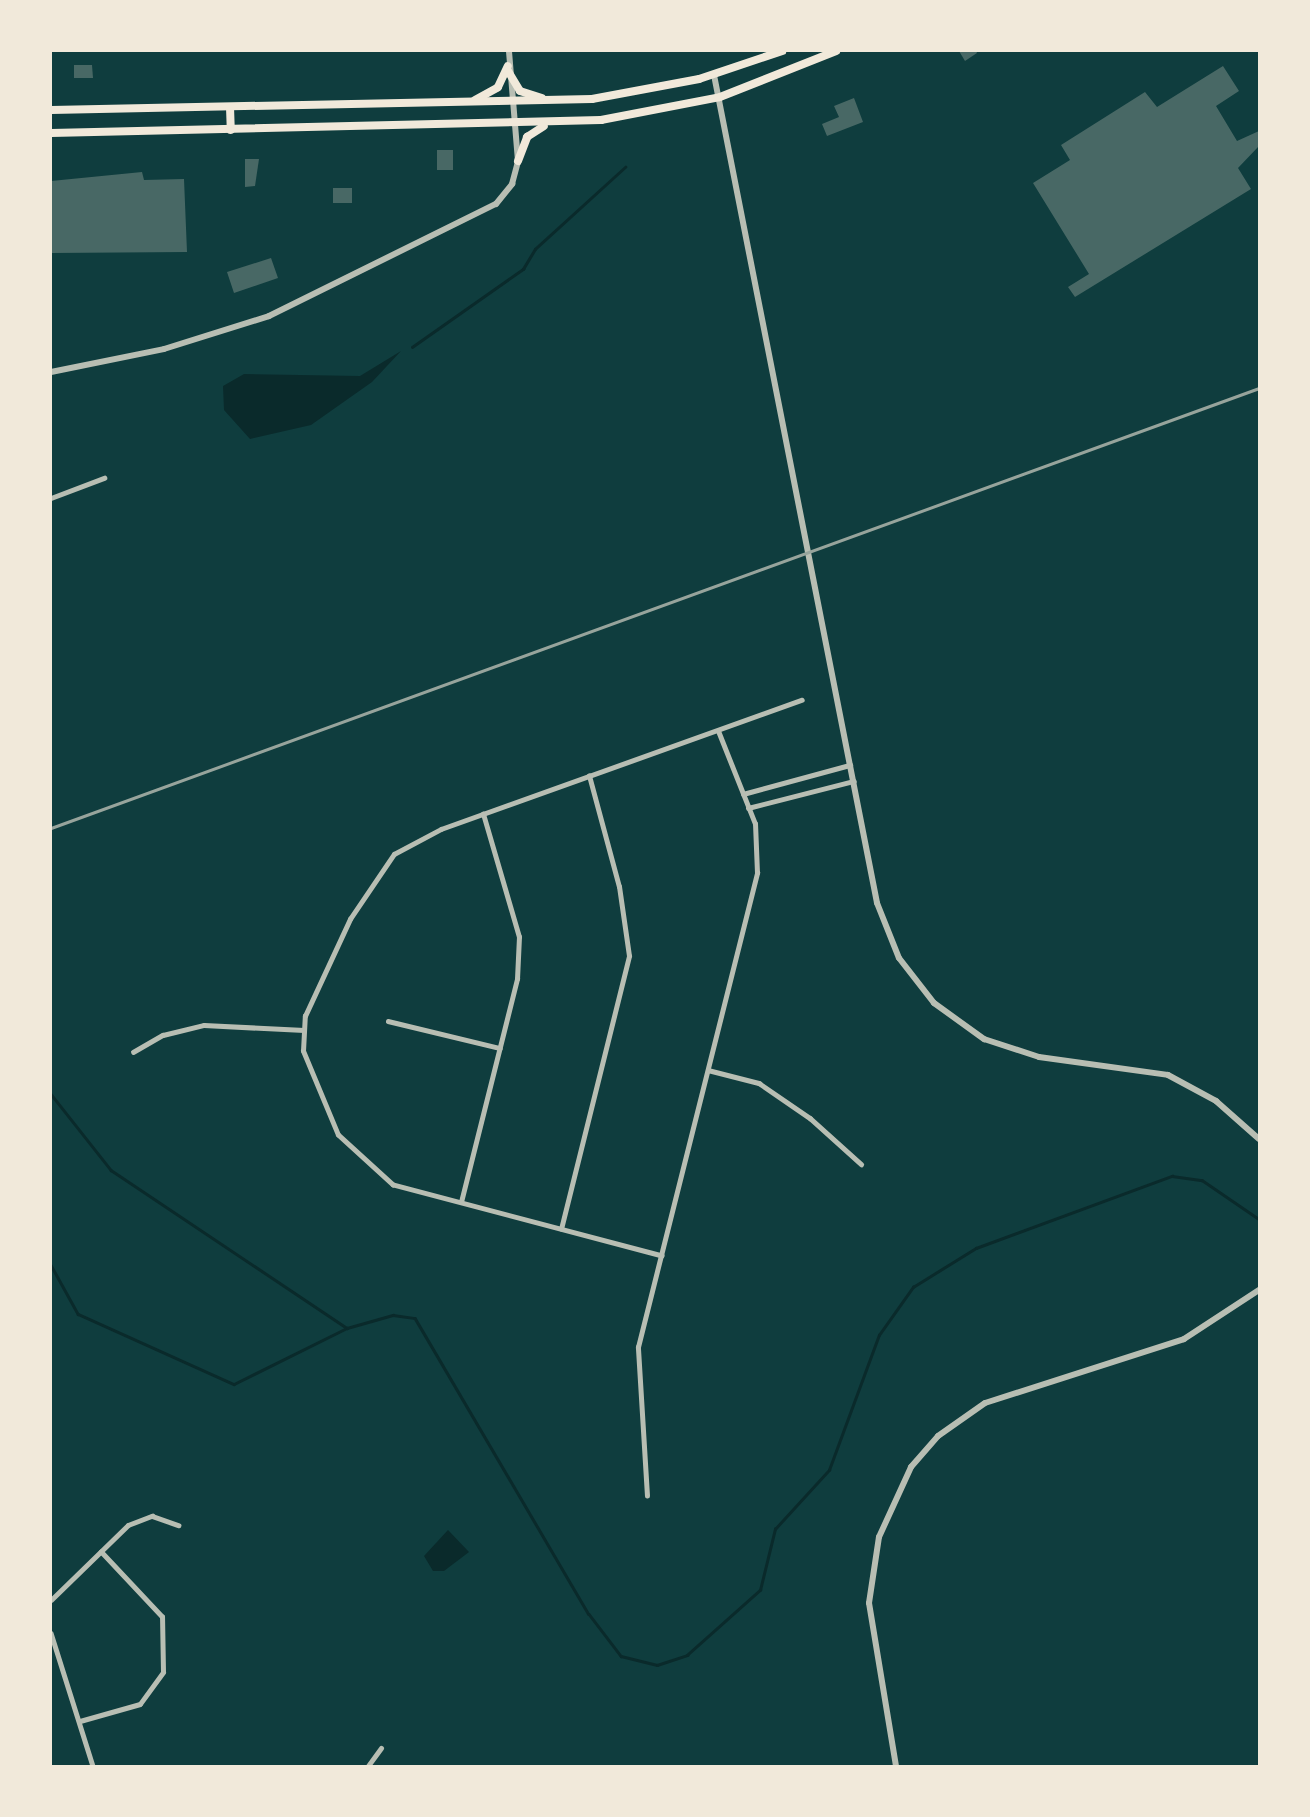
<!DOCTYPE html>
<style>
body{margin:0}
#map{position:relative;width:1310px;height:1817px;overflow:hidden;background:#0f3d3e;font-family:Cabin,sans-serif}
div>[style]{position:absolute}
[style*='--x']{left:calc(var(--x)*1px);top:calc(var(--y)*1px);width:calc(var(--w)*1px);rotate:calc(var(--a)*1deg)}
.water>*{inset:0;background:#0a2a2b}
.stream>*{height:2.5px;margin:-1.25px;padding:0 1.25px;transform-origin:1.25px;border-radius:1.25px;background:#0a2a2b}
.building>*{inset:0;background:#486865}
.minor>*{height:4.5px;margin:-2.25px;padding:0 2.25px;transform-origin:2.25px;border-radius:2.25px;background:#b8beb3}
.tertiary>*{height:6px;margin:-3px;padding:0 3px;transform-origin:3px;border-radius:3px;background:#b8beb3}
.primary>*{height:8px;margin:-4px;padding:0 4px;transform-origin:4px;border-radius:4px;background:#f1e9da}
.rail>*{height:2.5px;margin:-1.25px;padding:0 1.25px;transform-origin:1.25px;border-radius:1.25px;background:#97a49c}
span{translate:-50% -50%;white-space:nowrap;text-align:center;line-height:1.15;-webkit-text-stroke:5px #f1e9da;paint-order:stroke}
.frame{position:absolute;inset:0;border:52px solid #f1e9da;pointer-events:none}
</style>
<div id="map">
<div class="water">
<i style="clip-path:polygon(401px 351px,372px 382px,311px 425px,250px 439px,224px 410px,223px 386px,244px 374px,360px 376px)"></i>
<i style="clip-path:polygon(448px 1530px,469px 1552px,444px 1571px,433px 1571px,424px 1556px)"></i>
</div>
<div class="stream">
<i style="--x:412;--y:347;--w:136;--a:-35.1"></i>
<i style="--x:523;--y:269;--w:23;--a:-59"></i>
<i style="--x:535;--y:249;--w:122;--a:-42.3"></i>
<i style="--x:51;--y:1094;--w:97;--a:51.7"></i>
<i style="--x:111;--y:1170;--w:284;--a:33.8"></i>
<i style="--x:51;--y:1265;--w:56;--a:61.1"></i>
<i style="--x:78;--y:1314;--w:171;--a:24.2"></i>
<i style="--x:234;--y:1384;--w:126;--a:-26.4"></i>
<i style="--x:347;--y:1328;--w:48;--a:-15.8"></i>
<i style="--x:393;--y:1315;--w:22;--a:8"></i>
<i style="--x:415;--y:1318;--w:343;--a:59.6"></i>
<i style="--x:589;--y:1614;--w:53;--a:52.7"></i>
<i style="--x:621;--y:1656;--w:37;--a:14"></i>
<i style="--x:657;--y:1665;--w:32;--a:-18"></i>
<i style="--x:687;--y:1655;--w:98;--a:-41.7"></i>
<i style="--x:760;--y:1590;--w:63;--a:-76.2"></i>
<i style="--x:775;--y:1529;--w:80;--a:-47.5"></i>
<i style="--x:829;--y:1470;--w:144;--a:-69.7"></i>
<i style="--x:879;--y:1335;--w:59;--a:-54.7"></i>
<i style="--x:913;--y:1287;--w:74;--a:-31.8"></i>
<i style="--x:976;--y:1248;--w:209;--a:-20.2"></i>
<i style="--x:1172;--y:1176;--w:30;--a:8"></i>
<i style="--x:1202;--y:1180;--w:69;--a:34.4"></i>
</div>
<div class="building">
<i style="clip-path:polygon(959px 51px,976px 51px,977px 53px,965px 61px)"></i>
<i style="clip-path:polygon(74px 65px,92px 65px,93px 78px,74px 78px)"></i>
<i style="clip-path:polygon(1223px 66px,1239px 91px,1216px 106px,1237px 141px,1259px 131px,1259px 146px,1238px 168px,1251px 189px,1075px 297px,1068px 287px,1089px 274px,1033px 183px,1070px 160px,1061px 145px,1145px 92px,1157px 107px)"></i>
<i style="clip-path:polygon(854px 98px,863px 122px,827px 136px,822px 124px,839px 117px,834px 106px)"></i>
<i style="clip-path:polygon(437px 150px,453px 150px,453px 170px,437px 170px)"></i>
<i style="clip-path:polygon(245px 159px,259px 159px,255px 186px,245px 187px)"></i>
<i style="clip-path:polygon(142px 172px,144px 180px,184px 179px,187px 252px,51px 253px,51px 181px)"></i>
<i style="clip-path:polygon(333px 188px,352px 188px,352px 203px,333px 203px)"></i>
<i style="clip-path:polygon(271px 258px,278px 278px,234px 293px,227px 272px)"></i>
</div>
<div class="minor">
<i style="--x:51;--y:498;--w:57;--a:-20.7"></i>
<i style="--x:743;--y:794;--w:111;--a:-15.2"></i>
<i style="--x:748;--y:808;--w:109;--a:-14.3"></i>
<i style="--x:388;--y:1021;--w:115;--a:13.6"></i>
<i style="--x:133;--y:1052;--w:34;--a:-30"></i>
<i style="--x:163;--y:1035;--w:42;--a:-13.7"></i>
<i style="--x:204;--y:1025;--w:100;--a:2.9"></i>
<i style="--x:708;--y:1070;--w:53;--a:14.3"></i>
<i style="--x:759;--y:1083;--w:62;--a:34.5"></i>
<i style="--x:810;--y:1118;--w:69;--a:42"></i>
<i style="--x:461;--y:1202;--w:230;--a:-75.9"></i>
<i style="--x:517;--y:979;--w:42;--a:-87.3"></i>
<i style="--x:519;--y:937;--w:128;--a:-106.3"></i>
<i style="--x:561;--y:1229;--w:281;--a:-76"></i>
<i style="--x:629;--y:956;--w:70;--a:-98.2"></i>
<i style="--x:619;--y:887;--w:115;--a:-105.1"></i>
<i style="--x:662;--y:1256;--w:278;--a:-165.2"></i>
<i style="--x:393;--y:1185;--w:74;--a:-137.7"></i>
<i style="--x:338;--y:1135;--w:91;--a:-112.6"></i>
<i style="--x:303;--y:1051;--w:35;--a:-87"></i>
<i style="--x:305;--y:1016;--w:107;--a:-65.1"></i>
<i style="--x:350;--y:919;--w:78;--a:-55.9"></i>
<i style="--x:394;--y:854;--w:53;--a:-28"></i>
<i style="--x:441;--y:829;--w:383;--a:-19.7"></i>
<i style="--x:647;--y:1496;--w:149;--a:-93.5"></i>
<i style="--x:638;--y:1347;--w:489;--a:-75.9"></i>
<i style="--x:757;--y:873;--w:49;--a:-92.3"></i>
<i style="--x:755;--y:824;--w:100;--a:-111.7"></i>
<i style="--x:51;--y:1600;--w:107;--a:-44.2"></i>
<i style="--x:128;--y:1525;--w:26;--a:-21"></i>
<i style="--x:152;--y:1516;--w:28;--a:19"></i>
<i style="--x:51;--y:1633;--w:139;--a:72.5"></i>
<i style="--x:80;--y:1721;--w:62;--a:-15.8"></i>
<i style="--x:140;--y:1704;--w:39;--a:-54"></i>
<i style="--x:163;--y:1672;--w:55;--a:-91"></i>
<i style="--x:162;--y:1617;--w:89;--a:-133.2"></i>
<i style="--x:368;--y:1766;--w:22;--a:-54"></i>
</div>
<div class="tertiary">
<i style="--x:714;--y:75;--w:844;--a:78.86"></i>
<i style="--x:877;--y:903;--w:59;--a:68.2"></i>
<i style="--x:899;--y:958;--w:57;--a:52.1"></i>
<i style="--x:934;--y:1003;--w:62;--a:35.8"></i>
<i style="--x:984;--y:1039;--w:58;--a:18.1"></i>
<i style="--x:1039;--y:1057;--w:130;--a:7.9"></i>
<i style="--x:1168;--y:1075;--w:55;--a:28.4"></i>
<i style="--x:1216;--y:1101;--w:57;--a:41.5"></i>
<i style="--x:51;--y:372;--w:115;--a:-11.5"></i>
<i style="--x:164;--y:349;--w:110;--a:-17.4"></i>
<i style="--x:269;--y:316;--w:253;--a:-26.3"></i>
<i style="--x:496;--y:204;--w:26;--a:-51"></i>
<i style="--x:512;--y:184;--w:24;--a:-75"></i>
<i style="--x:518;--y:161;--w:110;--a:-94.7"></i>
<i style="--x:896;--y:1766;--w:165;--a:-99.4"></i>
<i style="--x:869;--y:1603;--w:67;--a:-81.4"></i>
<i style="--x:879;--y:1537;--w:77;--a:-65.4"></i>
<i style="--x:911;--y:1467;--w:41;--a:-48.9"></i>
<i style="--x:938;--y:1436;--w:57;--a:-35.1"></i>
<i style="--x:985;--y:1403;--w:209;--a:-17.8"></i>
<i style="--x:1184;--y:1339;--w:90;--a:-33.2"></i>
</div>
<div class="primary">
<i style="--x:508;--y:71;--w:23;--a:59"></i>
<i style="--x:520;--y:91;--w:23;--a:18"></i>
<i style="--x:475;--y:100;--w:26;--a:-29"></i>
<i style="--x:498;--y:87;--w:23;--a:-65"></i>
<i style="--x:230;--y:107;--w:23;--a:88"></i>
<i style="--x:51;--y:110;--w:541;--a:-1.16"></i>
<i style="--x:592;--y:99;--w:109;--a:-10.6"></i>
<i style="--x:699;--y:79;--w:88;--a:-18.6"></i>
<i style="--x:51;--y:133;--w:550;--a:-1.35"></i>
<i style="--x:601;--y:120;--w:121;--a:-10.9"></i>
<i style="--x:720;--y:97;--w:125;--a:-21.6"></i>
<i style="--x:518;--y:161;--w:26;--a:-69"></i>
<i style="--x:527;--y:137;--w:20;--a:-33"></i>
</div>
<div class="rail">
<i style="--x:51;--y:828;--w:1286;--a:-20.01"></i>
</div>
<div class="frame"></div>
</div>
